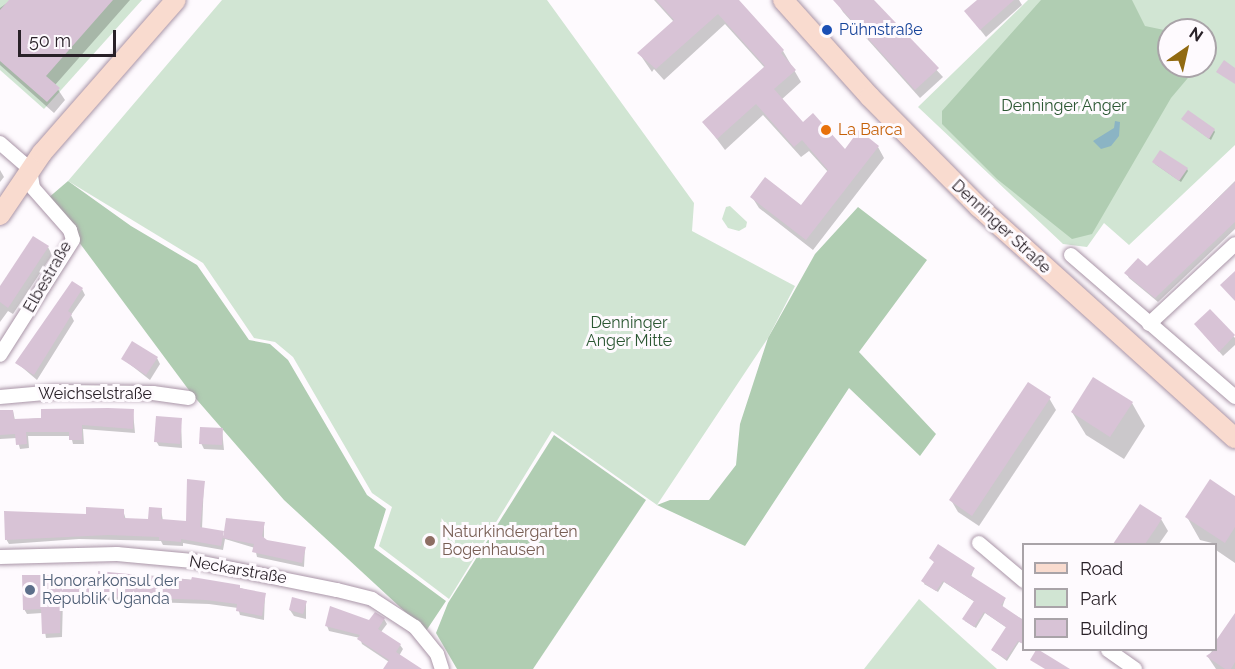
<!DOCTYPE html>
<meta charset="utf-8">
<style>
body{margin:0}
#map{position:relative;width:1235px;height:669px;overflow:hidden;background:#fefafe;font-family:Raleway,sans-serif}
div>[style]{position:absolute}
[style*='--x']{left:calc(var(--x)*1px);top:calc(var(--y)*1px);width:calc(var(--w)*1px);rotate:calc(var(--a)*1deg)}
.green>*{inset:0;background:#d1e5d3}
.forest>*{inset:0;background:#b0cdb2}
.water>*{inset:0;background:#8bb4c4}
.shadow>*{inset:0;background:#0003}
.building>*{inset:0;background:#d8c3d6}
.roads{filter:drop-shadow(0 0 2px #a995a7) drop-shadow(0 0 2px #a995a7)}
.street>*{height:14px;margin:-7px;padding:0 7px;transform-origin:7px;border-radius:7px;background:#fff}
.secondary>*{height:20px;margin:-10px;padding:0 10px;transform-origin:10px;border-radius:10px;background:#f9dbcf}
.dots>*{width:16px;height:16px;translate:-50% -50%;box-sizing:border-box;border:3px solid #fefafe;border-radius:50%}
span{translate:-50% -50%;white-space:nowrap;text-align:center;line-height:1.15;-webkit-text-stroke:6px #fefafe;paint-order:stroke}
.transit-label{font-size:16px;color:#164399}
.left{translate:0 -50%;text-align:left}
.park-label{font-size:16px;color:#2b5732}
.food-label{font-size:16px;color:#c56008}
.street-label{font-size:16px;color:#292128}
.education-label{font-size:16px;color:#785e54}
.service-label{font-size:16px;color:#4e5e75}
.legend{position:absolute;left:1022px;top:543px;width:195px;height:108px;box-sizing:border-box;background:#fefafe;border:2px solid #a9a3a8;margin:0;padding:8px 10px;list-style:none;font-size:18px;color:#292128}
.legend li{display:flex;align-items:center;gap:12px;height:30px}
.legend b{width:30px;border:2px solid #a9a3a8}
.north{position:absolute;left:1157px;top:18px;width:60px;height:60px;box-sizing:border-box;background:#fefafe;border:2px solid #a9a3a8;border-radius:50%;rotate:34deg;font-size:16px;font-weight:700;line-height:24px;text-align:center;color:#292128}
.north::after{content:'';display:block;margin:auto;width:21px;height:27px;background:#916a11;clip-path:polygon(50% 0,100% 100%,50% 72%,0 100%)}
.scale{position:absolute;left:18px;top:30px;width:98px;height:27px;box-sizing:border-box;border:3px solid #292128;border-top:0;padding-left:8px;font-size:18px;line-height:21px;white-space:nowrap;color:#292128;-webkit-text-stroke:4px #fefafe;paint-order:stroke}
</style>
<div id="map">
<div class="green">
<i style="clip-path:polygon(0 0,142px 0,44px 109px,0 70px)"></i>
<i style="clip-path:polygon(222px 0,547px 0,694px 203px,692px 231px,795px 286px,768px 338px,657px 505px,552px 431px,449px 599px,379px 546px,392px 507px,372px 493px,293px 357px,275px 342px,254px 338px,203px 263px,68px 181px)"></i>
<i style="clip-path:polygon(evenodd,1028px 0,1235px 0,1235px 145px,1129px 245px,1104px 223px,1087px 247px,1063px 244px,918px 107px,1028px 0,1169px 30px,1205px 30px,1205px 66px,1169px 66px,1169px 30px)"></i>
<i style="clip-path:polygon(730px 206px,747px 222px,746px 227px,739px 231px,728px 228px,722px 219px,726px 207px)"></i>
<i style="clip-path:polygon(919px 599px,997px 669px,864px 669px)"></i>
</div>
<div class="forest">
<i style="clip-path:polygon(1041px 0,1132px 0,1145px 26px,1169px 31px,1169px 66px,1198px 66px,1171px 98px,1092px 234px,1072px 239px,997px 179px,942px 124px,942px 111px)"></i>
<i style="clip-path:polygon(68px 181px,131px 226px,197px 265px,249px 340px,270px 344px,288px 360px,367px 495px,386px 509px,374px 548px,446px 601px,426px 631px,284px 500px,191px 393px,47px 199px)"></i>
<i style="clip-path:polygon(858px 207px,927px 260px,859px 352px,936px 434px,920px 456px,849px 388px,745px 546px,657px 505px,670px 500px,709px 500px,736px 465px,740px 424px,768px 338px,815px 254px)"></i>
<i style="clip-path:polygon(554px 435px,646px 500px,533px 669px,457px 669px,436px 633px,448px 603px)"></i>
</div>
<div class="water">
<i style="clip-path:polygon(1115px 121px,1120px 122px,1119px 136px,1111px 146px,1101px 149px,1093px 141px,1114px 128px)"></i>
</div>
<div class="shadow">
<i style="clip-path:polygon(11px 0,130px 0,55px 85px,65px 100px,54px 113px,0 65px,0 8px)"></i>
<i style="clip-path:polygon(654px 0,734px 0,783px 51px,801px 82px,781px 100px,802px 124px,845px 151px,878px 147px,884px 158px,813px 250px,759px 208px,752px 197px,802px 207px,828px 172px,809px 151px,801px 157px,763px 115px,725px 150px,704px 122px,765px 68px,725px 24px,664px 80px,654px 69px,652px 72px,639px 53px,674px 22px)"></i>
<i style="clip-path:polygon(842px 0,872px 0,943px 77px,920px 98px,843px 12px,838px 4px)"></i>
<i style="clip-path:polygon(979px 0,1019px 0,1022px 5px,986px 37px,966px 12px)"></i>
<i style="clip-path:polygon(1185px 121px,1214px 130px,1215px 132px,1211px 140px)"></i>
<i style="clip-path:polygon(1155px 164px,1187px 169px,1188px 171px,1181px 182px)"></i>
<i style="clip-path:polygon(0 170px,4px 177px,0 182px)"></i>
<i style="clip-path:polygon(1235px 181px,1235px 229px,1158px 302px,1129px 278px,1126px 273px,1147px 268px)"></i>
<i style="clip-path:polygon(48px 247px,52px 255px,13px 314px,8px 311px,0 322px,0 290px)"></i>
<i style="clip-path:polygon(82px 289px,85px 295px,71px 315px,74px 321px,37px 380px,17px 363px)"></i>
<i style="clip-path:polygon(1210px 311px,1235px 338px,1235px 345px,1223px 356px,1195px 324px)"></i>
<i style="clip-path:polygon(157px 358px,160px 364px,150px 380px,123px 359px)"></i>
<i style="clip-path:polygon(1049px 398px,1056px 410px,979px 526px,958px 512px,951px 500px)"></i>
<i style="clip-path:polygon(1132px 403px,1145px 426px,1124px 459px,1086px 435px,1072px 412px)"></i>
<i style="clip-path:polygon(13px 411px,15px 420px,133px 411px,135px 433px,83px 429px,84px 444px,73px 444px,71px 436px,28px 436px,29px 448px,20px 449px,17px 438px,0 439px,0 412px)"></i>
<i style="clip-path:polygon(181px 420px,182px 448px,159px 446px,156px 441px)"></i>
<i style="clip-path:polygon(222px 430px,224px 450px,204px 449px,201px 443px)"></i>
<i style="clip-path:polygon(204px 482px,202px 529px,225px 536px,264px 523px,264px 540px,305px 549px,304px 567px,257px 557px,255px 548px,225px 539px,223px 550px,183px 543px,183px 546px,163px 545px,161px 541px,79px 539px,9px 544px,6px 539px,123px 510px,126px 520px,150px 520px,161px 509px,163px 521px,188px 523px)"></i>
<i style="clip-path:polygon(1235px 498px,1235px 563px,1216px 550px,1216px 544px,1200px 540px,1187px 517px)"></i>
<i style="clip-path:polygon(1141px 506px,1161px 519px,1168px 531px,1159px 544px,1115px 544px)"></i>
<i style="clip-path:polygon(931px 558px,974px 569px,971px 577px,1005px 599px,1002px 608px,1024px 620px,1024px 644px,1019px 642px,1007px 661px,992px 650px,1007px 628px,985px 613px,976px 628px,965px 621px,975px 602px,944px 582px,938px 592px,924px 584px,935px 563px)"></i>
<i style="clip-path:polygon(137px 574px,223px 583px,265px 595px,264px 620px,240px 615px,238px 608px,209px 604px,63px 599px,62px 637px,46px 638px,42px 613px,27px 614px,24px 609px,24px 577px)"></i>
<i style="clip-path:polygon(306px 602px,306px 619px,294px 616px,290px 610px)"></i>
<i style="clip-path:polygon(1235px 616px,1235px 669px,1216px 669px,1208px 657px)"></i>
<i style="clip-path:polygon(384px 619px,387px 624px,381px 632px,400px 645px,403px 649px,399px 656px,419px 669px,385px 669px,389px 662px,362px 644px,360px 638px,329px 631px,327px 626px)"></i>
</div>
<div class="building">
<i style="clip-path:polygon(9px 0,113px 0,46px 76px,60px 88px,47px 102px,0 61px,0 10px)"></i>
<i style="clip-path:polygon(656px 0,739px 0,784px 50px,781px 53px,796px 70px,774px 89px,803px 122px,813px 113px,845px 149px,859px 130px,879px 146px,806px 240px,750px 197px,765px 177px,801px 205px,828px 170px,802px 140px,794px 147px,756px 104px,717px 139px,702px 122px,765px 66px,718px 14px,656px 69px,637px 53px,674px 20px)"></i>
<i style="clip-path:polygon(833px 0,874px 0,939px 68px,915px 90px)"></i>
<i style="clip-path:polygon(977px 0,1014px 0,980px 30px,964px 11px)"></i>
<i style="clip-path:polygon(1224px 60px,1235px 68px,1235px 84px,1216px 72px)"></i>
<i style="clip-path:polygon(1188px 110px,1215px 129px,1209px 139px,1181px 119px)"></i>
<i style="clip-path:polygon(1160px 150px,1188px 168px,1179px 181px,1152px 162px)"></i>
<i style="clip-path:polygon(1235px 182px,1235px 222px,1155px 298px,1124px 273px,1138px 258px,1147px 266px)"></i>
<i style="clip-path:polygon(33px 236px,49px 246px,8px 308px,0 302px,0 286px)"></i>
<i style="clip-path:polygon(1235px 271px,1235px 301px,1220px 285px)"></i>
<i style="clip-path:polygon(72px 281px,83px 288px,68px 311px,72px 314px,34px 375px,15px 363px)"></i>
<i style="clip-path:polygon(1210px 309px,1235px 335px,1219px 352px,1194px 324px)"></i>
<i style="clip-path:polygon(132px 341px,158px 357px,146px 375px,121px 359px)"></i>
<i style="clip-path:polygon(1093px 377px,1133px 402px,1110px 437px,1071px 412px)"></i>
<i style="clip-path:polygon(1028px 382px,1051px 397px,972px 516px,949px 500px)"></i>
<i style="clip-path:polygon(108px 408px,134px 409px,133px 429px,82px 425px,82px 440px,69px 440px,69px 432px,26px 432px,27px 444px,16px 445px,15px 434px,0 435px,0 410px,13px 410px,14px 419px,41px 418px,41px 409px)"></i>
<i style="clip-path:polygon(156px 416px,182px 418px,180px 444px,154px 442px)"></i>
<i style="clip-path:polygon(200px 427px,223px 428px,222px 445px,199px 444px)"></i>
<i style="clip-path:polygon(187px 479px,205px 481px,200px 527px,224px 531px,221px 546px,181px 539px,181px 542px,159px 540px,159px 537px,109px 535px,5px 540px,4px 511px,86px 514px,86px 507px,124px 509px,124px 518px,148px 519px,149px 507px,162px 508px,161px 519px,186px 521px)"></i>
<i style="clip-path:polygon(1210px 479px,1235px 496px,1235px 527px,1225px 543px,1185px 517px)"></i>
<i style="clip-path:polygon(1140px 504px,1162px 518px,1158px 525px,1145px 544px,1113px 544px)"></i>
<i style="clip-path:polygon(226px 518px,265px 522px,262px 536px,267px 540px,306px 547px,302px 563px,252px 552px,254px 544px,223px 538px)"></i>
<i style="clip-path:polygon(938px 544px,975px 568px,970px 575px,1006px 598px,1001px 605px,1023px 620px,1023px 644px,1018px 641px,1006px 659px,991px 650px,1006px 627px,984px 612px,974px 627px,962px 619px,974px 601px,943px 581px,936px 591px,921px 581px,934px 562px,929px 558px)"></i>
<i style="clip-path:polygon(98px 571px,191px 580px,192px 577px,240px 585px,240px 588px,266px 593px,262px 616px,236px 611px,237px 604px,206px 600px,61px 595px,60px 633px,42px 634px,41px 609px,23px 610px,22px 575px,98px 575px)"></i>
<i style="clip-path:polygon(292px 597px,307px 601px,303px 614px,289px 610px)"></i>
<i style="clip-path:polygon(330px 606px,369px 620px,375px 612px,385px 618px,378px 629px,401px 644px,396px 652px,422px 669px,383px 669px,389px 660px,357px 639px,360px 635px,325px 626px)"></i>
<i style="clip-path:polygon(1235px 613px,1235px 662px,1231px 669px,1225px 669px,1206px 656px,1215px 650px,1215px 642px)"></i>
<i style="clip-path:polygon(1036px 650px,1039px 650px,1070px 669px,1045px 669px,1030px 660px)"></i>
</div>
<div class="roads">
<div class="street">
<i style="--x:0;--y:143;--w:40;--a:41"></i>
<i style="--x:30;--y:169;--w:19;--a:81"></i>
<i style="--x:33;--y:188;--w:56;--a:48.6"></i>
<i style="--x:70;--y:230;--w:10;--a:73"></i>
<i style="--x:73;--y:240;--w:136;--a:122.4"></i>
<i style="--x:1071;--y:255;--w:217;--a:40.9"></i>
<i style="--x:1149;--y:324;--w:117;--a:-42.9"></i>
<i style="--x:0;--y:397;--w:56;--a:-5.1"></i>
<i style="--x:56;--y:392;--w:97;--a:0.6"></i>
<i style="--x:153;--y:393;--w:36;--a:8"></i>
<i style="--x:979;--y:543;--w:59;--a:40.2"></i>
<i style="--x:0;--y:557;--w:117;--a:-1.5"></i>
<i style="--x:117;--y:554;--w:76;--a:5.3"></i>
<i style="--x:193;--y:561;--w:147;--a:11.4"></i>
<i style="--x:337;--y:590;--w:36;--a:14"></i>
<i style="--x:372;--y:599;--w:51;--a:33.1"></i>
<i style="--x:415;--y:627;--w:35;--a:51"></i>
<i style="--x:437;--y:654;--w:16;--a:72"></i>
<i style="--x:1108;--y:650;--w:33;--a:35"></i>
</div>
<div class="secondary">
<i style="--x:783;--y:0;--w:130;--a:48.1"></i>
<i style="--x:870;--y:97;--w:155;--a:45.3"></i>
<i style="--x:979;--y:207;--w:345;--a:42.1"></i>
<i style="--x:0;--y:215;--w:75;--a:-55.9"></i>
<i style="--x:42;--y:153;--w:203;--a:-48.8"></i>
</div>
</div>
<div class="dots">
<i style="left:827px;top:30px;background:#1a4fb4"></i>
<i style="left:826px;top:130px;background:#e8710a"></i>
<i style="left:430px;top:541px;background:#8d6e63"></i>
<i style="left:30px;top:590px;background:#5c6f8a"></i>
</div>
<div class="transit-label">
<span class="left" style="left:839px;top:30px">Pühnstraße</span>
</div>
<div class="park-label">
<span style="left:1064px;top:106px">Denninger Anger</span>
<span style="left:629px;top:332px">Denninger<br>Anger Mitte</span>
</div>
<div class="food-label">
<span class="left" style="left:838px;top:130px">La Barca</span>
</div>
<div class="street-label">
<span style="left:1001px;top:227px;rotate:43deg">Denninger Straße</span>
<span style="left:48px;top:277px;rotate:-60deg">Elbestraße</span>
<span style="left:95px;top:394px">Weichselstraße</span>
<span style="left:238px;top:570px;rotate:10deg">Neckarstraße</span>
</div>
<div class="education-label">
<span class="left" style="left:442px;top:541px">Naturkindergarten<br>Bogenhausen</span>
</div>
<div class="service-label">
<span class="left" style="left:42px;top:590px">Honorarkonsul der<br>Republik Uganda</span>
</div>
<ul class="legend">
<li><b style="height:8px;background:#f9dbcf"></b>Road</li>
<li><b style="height:16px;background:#d1e5d3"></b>Park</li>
<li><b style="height:16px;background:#d8c3d6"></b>Building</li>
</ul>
<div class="north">N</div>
<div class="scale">50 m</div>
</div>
